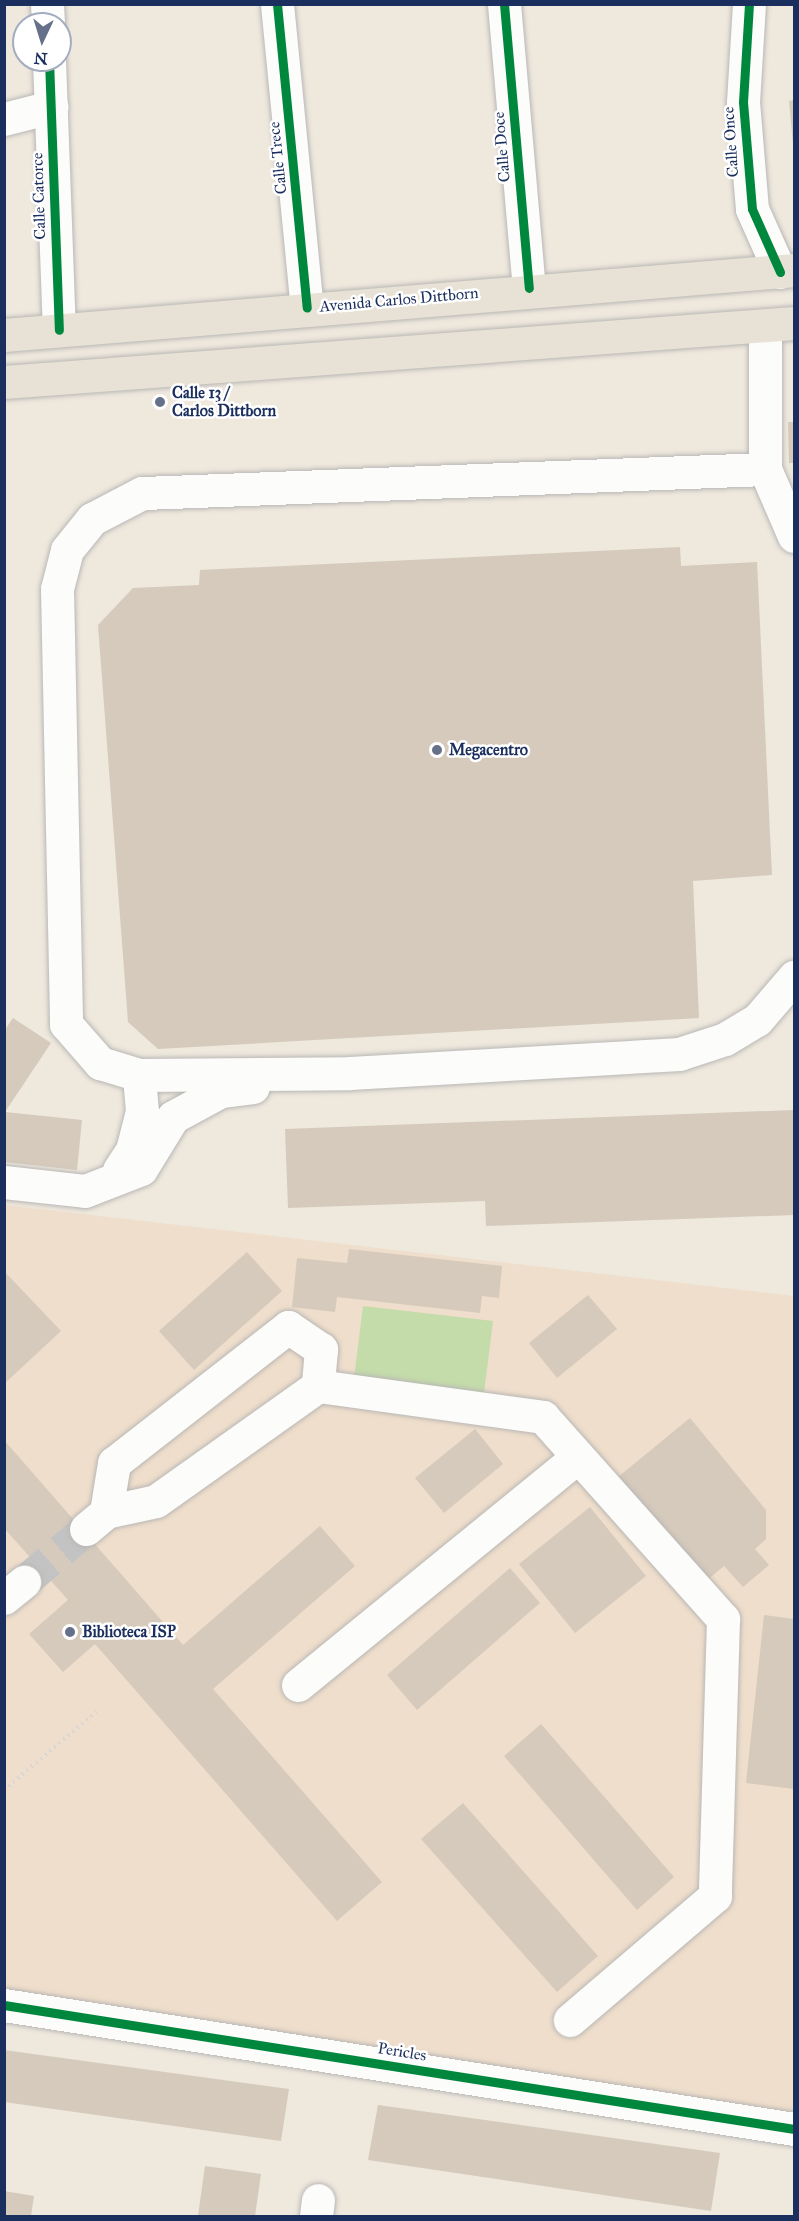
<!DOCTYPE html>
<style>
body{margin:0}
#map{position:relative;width:799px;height:2221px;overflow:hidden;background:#eee8dd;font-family:"IM FELL Great Primer",serif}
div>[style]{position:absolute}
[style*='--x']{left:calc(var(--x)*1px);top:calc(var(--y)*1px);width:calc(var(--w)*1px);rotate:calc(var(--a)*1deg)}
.built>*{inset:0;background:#efdecb}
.green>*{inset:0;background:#c4dbaa}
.building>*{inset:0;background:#d5cabc}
.minor-tunnel>*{height:33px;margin-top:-16.5px;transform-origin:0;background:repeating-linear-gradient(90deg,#c4c3c4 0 33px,transparent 0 49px)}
.path>*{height:4px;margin-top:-2px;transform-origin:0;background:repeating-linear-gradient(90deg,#d6d5d5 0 1.5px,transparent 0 6px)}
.roads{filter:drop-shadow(0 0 2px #b9b7b5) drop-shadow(0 0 2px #b9b7b5)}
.minor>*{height:33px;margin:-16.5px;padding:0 16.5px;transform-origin:16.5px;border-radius:16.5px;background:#fcfcfa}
.major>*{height:33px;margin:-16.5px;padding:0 16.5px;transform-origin:16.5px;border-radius:16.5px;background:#e7e2d5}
.cycleway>*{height:9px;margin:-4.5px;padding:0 4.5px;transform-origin:4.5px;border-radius:4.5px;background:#00873e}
.dots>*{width:16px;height:16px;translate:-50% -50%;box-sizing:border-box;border:3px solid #fff;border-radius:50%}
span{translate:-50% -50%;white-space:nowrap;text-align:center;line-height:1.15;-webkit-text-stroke:5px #fff;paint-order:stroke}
.street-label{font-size:16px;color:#1b2f5e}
.poi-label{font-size:16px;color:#1b2f5e;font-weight:700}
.left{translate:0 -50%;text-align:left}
.frame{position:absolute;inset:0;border:6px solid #1b2f5e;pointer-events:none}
.north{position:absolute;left:12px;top:12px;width:60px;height:60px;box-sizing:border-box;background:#fff;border:2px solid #a4acbf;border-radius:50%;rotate:184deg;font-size:16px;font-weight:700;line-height:24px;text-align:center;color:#1b2f5e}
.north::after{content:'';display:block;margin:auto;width:21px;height:27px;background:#65708a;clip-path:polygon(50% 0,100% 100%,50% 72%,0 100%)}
</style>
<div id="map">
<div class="built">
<i style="clip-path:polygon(4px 1205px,794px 1296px,794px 2093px,790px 2135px,5px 2012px)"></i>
</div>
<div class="green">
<i style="clip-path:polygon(363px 1306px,493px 1321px,484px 1393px,354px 1378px)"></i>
</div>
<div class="building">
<i style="clip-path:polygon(794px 100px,794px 144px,793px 144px,789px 101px)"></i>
<i style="clip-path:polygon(788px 422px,794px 422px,794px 463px,789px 463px)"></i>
<i style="clip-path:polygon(680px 547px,681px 566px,757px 562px,772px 875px,693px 881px,699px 1018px,158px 1049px,128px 1022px,98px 625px,133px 588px,199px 585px,200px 570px)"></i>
<i style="clip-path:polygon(13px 1018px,51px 1043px,5px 1112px,82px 1120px,77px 1170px,4px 1162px,4px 1031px)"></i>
<i style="clip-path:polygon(794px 1110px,794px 1215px,486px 1226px,485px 1201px,288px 1208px,285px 1129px)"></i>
<i style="clip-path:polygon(349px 1249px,502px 1266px,499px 1298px,482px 1296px,480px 1313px,337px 1297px,335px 1312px,292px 1307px,297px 1258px,347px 1263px)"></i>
<i style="clip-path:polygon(247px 1252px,282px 1291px,194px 1370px,159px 1331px)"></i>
<i style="clip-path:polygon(4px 1271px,61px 1331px,4px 1384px)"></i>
<i style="clip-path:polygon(588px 1295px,617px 1329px,557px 1378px,529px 1343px)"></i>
<i style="clip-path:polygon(690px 1418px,766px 1510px,766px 1539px,755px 1549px,769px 1565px,743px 1587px,724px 1566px,707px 1580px,618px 1477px)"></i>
<i style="clip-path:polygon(475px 1429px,503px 1464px,444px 1513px,415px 1478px)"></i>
<i style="clip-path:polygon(4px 1440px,183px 1645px,320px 1526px,355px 1566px,213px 1689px,382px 1882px,337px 1921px,95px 1644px,63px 1672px,29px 1634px,68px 1600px,4px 1528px)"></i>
<i style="clip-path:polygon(590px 1507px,646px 1576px,575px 1633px,519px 1564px)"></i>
<i style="clip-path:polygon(510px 1568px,540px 1603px,417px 1710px,387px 1675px)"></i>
<i style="clip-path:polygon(764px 1615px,794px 1619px,794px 1789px,746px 1783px)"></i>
<i style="clip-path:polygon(541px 1724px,674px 1877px,637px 1910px,504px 1756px)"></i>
<i style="clip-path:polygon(463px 1803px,598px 1956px,557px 1992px,421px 1839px)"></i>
<i style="clip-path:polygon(4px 2050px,289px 2089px,281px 2141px,4px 2102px)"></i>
<i style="clip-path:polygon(378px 2105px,720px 2153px,711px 2211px,368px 2160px)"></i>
<i style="clip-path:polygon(205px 2166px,261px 2174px,255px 2216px,198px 2216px)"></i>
<i style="clip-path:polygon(4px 2191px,34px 2196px,31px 2216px,4px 2216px)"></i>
</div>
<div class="minor-tunnel">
<i style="--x:24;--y:1582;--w:82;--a:-40.5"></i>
</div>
<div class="path">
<i style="--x:4;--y:1790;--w:121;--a:-40.3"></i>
</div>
<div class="roads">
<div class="minor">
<i style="--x:47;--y:4;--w:20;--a:87"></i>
<i style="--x:277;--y:4;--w:305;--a:84.4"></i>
<i style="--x:504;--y:4;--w:285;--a:85"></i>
<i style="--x:749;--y:4;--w:98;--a:93.5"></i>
<i style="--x:743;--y:102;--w:107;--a:85.2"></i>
<i style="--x:752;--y:209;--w:69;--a:66"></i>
<i style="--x:49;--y:60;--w:270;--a:87.9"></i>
<i style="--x:4;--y:119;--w:49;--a:-14.3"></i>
<i style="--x:765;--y:326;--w:143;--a:90"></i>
<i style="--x:765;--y:469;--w:623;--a:177.79"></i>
<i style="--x:142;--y:493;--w:56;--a:152.5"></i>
<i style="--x:92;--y:519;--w:40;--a:129"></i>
<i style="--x:67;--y:550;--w:40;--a:104.4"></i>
<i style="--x:57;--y:589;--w:435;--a:88.8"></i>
<i style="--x:66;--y:1024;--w:52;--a:48.9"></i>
<i style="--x:100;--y:1063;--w:41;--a:17.1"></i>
<i style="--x:139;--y:1075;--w:211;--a:-0.5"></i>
<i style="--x:350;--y:1073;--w:330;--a:-3.3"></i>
<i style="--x:679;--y:1054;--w:48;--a:-18.1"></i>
<i style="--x:725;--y:1039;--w:37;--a:-31"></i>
<i style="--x:757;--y:1020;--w:57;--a:-49.3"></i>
<i style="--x:765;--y:469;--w:73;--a:66.6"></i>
<i style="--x:119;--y:1170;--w:24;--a:-57"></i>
<i style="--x:132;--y:1150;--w:40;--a:-75.6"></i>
<i style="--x:142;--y:1111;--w:36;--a:-95"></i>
<i style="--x:4;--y:1182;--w:81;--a:6.3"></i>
<i style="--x:85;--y:1191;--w:60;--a:-21.4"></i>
<i style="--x:141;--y:1169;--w:61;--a:-58.4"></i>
<i style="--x:173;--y:1117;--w:55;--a:-28.4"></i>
<i style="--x:221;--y:1091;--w:32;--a:-7"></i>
<i style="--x:106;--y:1512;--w:50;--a:-80.7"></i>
<i style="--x:114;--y:1463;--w:221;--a:-38"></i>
<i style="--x:288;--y:1327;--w:40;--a:34"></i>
<i style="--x:321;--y:1349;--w:37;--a:95"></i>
<i style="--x:86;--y:1529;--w:26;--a:-40"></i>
<i style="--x:106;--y:1512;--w:51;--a:-12.4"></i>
<i style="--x:156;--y:1501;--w:199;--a:-35.4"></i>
<i style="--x:318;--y:1386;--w:227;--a:7.8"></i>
<i style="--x:543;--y:1417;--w:271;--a:48.3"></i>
<i style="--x:723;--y:1619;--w:277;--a:91.7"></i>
<i style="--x:715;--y:1896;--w:191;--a:139.5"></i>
<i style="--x:4;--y:1598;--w:26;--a:-39"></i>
<i style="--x:298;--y:1685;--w:361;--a:-39.2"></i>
<i style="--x:4;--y:2005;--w:800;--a:8.92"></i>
<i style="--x:316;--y:2216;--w:16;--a:-83"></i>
</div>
<div class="major">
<i style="--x:4;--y:335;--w:793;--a:-4.7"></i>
<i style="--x:4;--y:382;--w:792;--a:-4.27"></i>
</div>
</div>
<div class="cycleway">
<i style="--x:277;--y:4;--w:305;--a:84.4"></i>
<i style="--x:504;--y:4;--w:285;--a:85"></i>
<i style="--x:749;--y:4;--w:98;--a:93.5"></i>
<i style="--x:743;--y:102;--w:107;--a:85.2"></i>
<i style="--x:752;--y:209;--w:69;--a:66"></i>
<i style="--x:49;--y:60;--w:270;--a:87.9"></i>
<i style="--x:4;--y:2005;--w:800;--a:8.92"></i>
</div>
<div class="dots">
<i style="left:160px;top:402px;background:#65708a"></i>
<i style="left:437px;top:750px;background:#65708a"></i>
<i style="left:70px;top:1632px;background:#65708a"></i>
</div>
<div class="street-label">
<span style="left:731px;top:142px;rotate:-94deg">Calle Once</span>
<span style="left:502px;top:147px;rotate:-95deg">Calle Doce</span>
<span style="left:278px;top:158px;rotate:-96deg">Calle Trece</span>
<span style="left:39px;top:196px;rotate:-92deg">Calle Catorce</span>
<span style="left:399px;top:300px;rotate:-5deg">Avenida Carlos Dittborn</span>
<span style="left:402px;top:2052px;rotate:9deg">Pericles</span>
</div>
<div class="poi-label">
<span class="left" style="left:172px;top:402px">Calle 13 /<br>Carlos Dittborn</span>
<span class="left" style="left:449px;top:750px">Megacentro</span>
<span class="left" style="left:82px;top:1632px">Biblioteca ISP</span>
</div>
<div class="frame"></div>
<div class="north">N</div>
</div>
